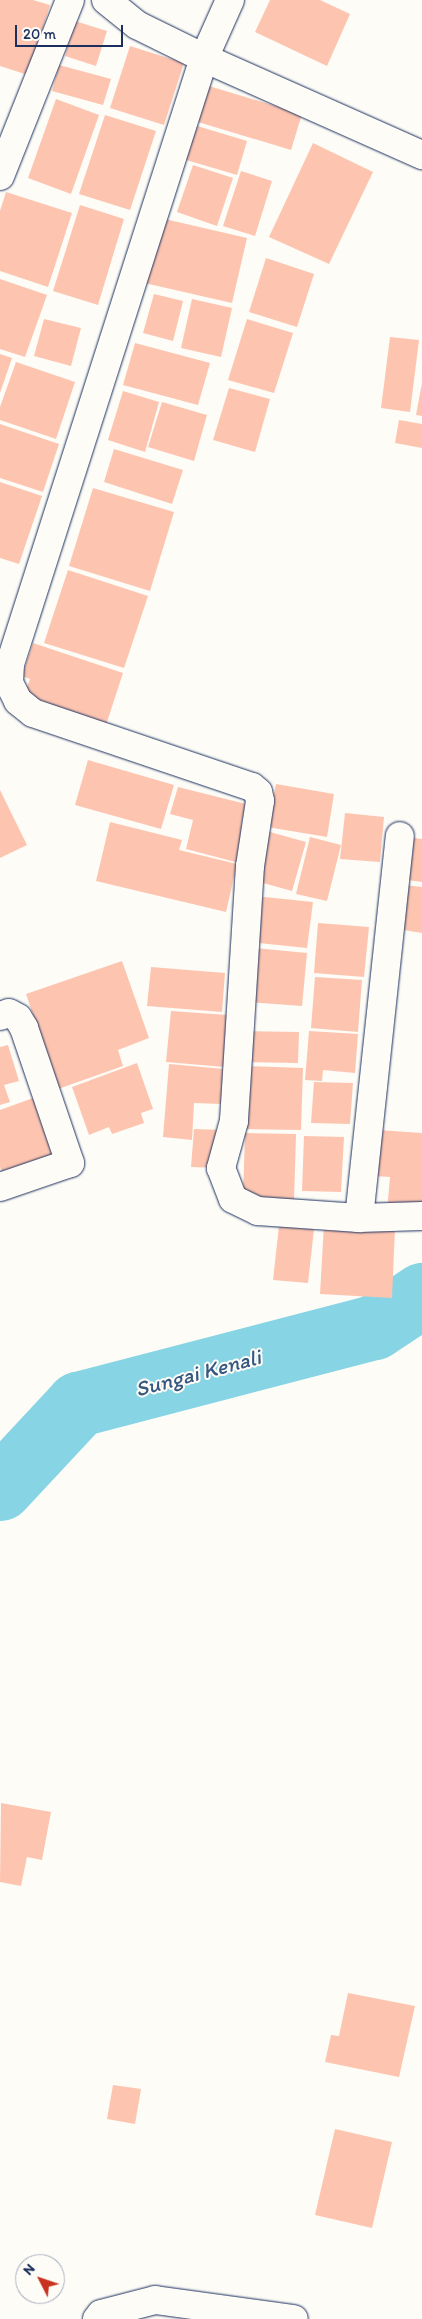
<!DOCTYPE html>
<style>
body{margin:0}
#map{position:relative;width:422px;height:2319px;overflow:hidden;background:#fdfcf7;font-family:Itim,sans-serif}
div>[style]{position:absolute}
[style*='--x']{left:calc(var(--x)*1px);top:calc(var(--y)*1px);width:calc(var(--w)*1px);rotate:calc(var(--a)*1deg)}
.river>*{height:65px;margin:-32.5px;padding:0 32.5px;transform-origin:32.5px;border-radius:32.5px;background:#86d4e4}
.building>*{inset:0;background:#fdc5b0}
.roads{filter:drop-shadow(0 0 1px #1b2f5e) drop-shadow(0 0 1px #1b2f5e)}
.minor>*{height:28px;margin:-14px;padding:0 14px;transform-origin:14px;border-radius:14px;background:#fdfcf7}
span{translate:-50% -50%;white-space:nowrap;text-align:center;line-height:1.15;-webkit-text-stroke:4px #fdfcf7;paint-order:stroke}
.water-label{font-size:22px;color:#365880;font-style:italic}
.north{position:absolute;left:15px;top:2254px;width:50px;height:50px;box-sizing:border-box;background:#fdfcf7;border:1px solid #a3aaba;border-radius:50%;rotate:311deg;font-size:14px;font-weight:700;line-height:20px;text-align:center;color:#1b2f5e}
.north::after{content:'';display:block;margin:auto;width:18px;height:22px;background:#c8321e;clip-path:polygon(50% 0,100% 100%,50% 72%,0 100%)}
.scale{position:absolute;left:15px;top:25px;width:108px;height:22px;box-sizing:border-box;border:2px solid #1b2f5e;border-top:0;padding-left:6px;font-size:15px;line-height:18px;white-space:nowrap;color:#1b2f5e;-webkit-text-stroke:4px #fdfcf7;paint-order:stroke}
</style>
<div id="map">
<div class="river">
<i style="--x:0;--y:1488;--w:115;--a:-47.1"></i>
<i style="--x:78;--y:1404;--w:306;--a:-14.6"></i>
<i style="--x:374;--y:1327;--w:58;--a:-33.7"></i>
</div>
<div class="building">
<i style="clip-path:polygon(0 0,33px 0,50px 5px,28px 75px,0 66px)"></i>
<i style="clip-path:polygon(270px 0,320px 0,350px 14px,327px 66px,255px 32px)"></i>
<i style="clip-path:polygon(75px 21px,107px 31px,96px 66px,65px 56px)"></i>
<i style="clip-path:polygon(130px 46px,184px 63px,164px 125px,110px 108px)"></i>
<i style="clip-path:polygon(59px 65px,111px 79px,103px 105px,52px 91px)"></i>
<i style="clip-path:polygon(209px 86px,302px 114px,291px 150px,198px 122px)"></i>
<i style="clip-path:polygon(56px 99px,99px 115px,71px 194px,28px 178px)"></i>
<i style="clip-path:polygon(105px 115px,156px 131px,130px 210px,79px 194px)"></i>
<i style="clip-path:polygon(194px 125px,247px 141px,237px 175px,183px 159px)"></i>
<i style="clip-path:polygon(313px 143px,373px 172px,329px 264px,269px 237px)"></i>
<i style="clip-path:polygon(193px 165px,233px 178px,217px 226px,177px 212px)"></i>
<i style="clip-path:polygon(241px 171px,272px 181px,255px 236px,223px 226px)"></i>
<i style="clip-path:polygon(6px 192px,72px 213px,48px 287px,0 271px,0 211px)"></i>
<i style="clip-path:polygon(80px 205px,124px 219px,98px 305px,53px 291px)"></i>
<i style="clip-path:polygon(156px 217px,247px 238px,232px 303px,140px 282px)"></i>
<i style="clip-path:polygon(266px 258px,314px 274px,297px 327px,249px 312px)"></i>
<i style="clip-path:polygon(0 279px,47px 295px,25px 357px,0 349px)"></i>
<i style="clip-path:polygon(154px 294px,183px 301px,173px 341px,143px 333px)"></i>
<i style="clip-path:polygon(192px 299px,232px 308px,221px 357px,181px 348px)"></i>
<i style="clip-path:polygon(44px 319px,81px 328px,71px 366px,34px 356px)"></i>
<i style="clip-path:polygon(247px 319px,293px 333px,274px 393px,228px 380px)"></i>
<i style="clip-path:polygon(390px 337px,419px 340px,410px 412px,381px 408px)"></i>
<i style="clip-path:polygon(135px 343px,210px 363px,198px 405px,123px 385px)"></i>
<i style="clip-path:polygon(0 354px,12px 358px,0 393px)"></i>
<i style="clip-path:polygon(16px 362px,75px 382px,56px 439px,0 420px,0 407px)"></i>
<i style="clip-path:polygon(422px 383px,422px 416px,416px 415px)"></i>
<i style="clip-path:polygon(229px 388px,270px 399px,255px 452px,213px 440px)"></i>
<i style="clip-path:polygon(123px 391px,159px 402px,145px 452px,108px 440px)"></i>
<i style="clip-path:polygon(162px 402px,207px 415px,194px 461px,148px 447px)"></i>
<i style="clip-path:polygon(399px 420px,422px 424px,422px 448px,395px 443px)"></i>
<i style="clip-path:polygon(0 424px,59px 444px,43px 492px,0 478px)"></i>
<i style="clip-path:polygon(114px 449px,183px 470px,172px 504px,104px 482px)"></i>
<i style="clip-path:polygon(0 482px,42px 496px,19px 564px,0 558px)"></i>
<i style="clip-path:polygon(93px 488px,174px 512px,150px 591px,69px 566px)"></i>
<i style="clip-path:polygon(68px 570px,148px 596px,124px 668px,44px 643px)"></i>
<i style="clip-path:polygon(33px 643px,123px 673px,104px 731px,21px 704px,30px 679px,22px 676px)"></i>
<i style="clip-path:polygon(88px 760px,174px 785px,161px 829px,75px 805px)"></i>
<i style="clip-path:polygon(276px 784px,334px 794px,327px 837px,267px 827px)"></i>
<i style="clip-path:polygon(178px 787px,246px 804px,241px 825px,253px 827px,243px 864px,186px 849px,193px 820px,170px 814px)"></i>
<i style="clip-path:polygon(0 790px,27px 845px,0 858px)"></i>
<i style="clip-path:polygon(345px 813px,384px 817px,380px 862px,340px 859px)"></i>
<i style="clip-path:polygon(110px 822px,182px 840px,179px 850px,237px 864px,226px 912px,96px 881px)"></i>
<i style="clip-path:polygon(270px 832px,306px 842px,292px 891px,256px 881px)"></i>
<i style="clip-path:polygon(310px 837px,341px 845px,327px 901px,296px 894px)"></i>
<i style="clip-path:polygon(405px 837px,422px 839px,422px 882px,400px 879px)"></i>
<i style="clip-path:polygon(404px 885px,422px 887px,422px 933px,397px 929px)"></i>
<i style="clip-path:polygon(255px 896px,313px 902px,307px 948px,249px 942px)"></i>
<i style="clip-path:polygon(318px 923px,369px 927px,364px 977px,314px 973px)"></i>
<i style="clip-path:polygon(255px 948px,307px 953px,302px 1006px,249px 1002px)"></i>
<i style="clip-path:polygon(122px 961px,149px 1038px,118px 1050px,123px 1066px,58px 1089px,26px 994px)"></i>
<i style="clip-path:polygon(151px 967px,225px 973px,222px 1012px,147px 1006px)"></i>
<i style="clip-path:polygon(315px 977px,362px 980px,358px 1032px,311px 1028px)"></i>
<i style="clip-path:polygon(171px 1011px,228px 1015px,224px 1067px,166px 1062px)"></i>
<i style="clip-path:polygon(246px 1031px,299px 1032px,298px 1063px,244px 1062px)"></i>
<i style="clip-path:polygon(309px 1031px,358px 1034px,355px 1073px,323px 1070px,322px 1081px,305px 1080px)"></i>
<i style="clip-path:polygon(8px 1045px,19px 1081px,4px 1085px,10px 1102px,0 1105px,0 1047px)"></i>
<i style="clip-path:polygon(137px 1063px,153px 1109px,141px 1113px,144px 1123px,112px 1134px,109px 1127px,89px 1135px,72px 1087px)"></i>
<i style="clip-path:polygon(169px 1064px,224px 1069px,221px 1104px,194px 1103px,192px 1140px,163px 1137px)"></i>
<i style="clip-path:polygon(244px 1066px,303px 1068px,301px 1130px,242px 1129px)"></i>
<i style="clip-path:polygon(314px 1082px,353px 1083px,350px 1124px,311px 1123px)"></i>
<i style="clip-path:polygon(33px 1098px,53px 1158px,3px 1175px,0 1167px,0 1110px)"></i>
<i style="clip-path:polygon(194px 1129px,223px 1130px,220px 1168px,191px 1167px)"></i>
<i style="clip-path:polygon(378px 1130px,422px 1133px,422px 1213px,387px 1211px,390px 1177px,375px 1176px)"></i>
<i style="clip-path:polygon(245px 1133px,296px 1134px,294px 1200px,243px 1198px)"></i>
<i style="clip-path:polygon(304px 1136px,344px 1137px,341px 1192px,302px 1191px)"></i>
<i style="clip-path:polygon(324px 1224px,395px 1228px,392px 1298px,320px 1294px)"></i>
<i style="clip-path:polygon(279px 1226px,314px 1229px,308px 1283px,273px 1280px)"></i>
<i style="clip-path:polygon(1px 1803px,51px 1812px,42px 1860px,27px 1857px,21px 1886px,0 1882px)"></i>
<i style="clip-path:polygon(348px 1993px,415px 2006px,399px 2077px,325px 2062px,331px 2035px,339px 2036px)"></i>
<i style="clip-path:polygon(113px 2085px,141px 2089px,135px 2124px,107px 2119px)"></i>
<i style="clip-path:polygon(335px 2129px,392px 2142px,372px 2228px,315px 2215px)"></i>
</div>
<div class="roads">
<div class="minor">
<i style="--x:106;--y:0;--w:40;--a:39"></i>
<i style="--x:137;--y:25;--w:75;--a:26.2"></i>
<i style="--x:204;--y:58;--w:239;--a:24"></i>
<i style="--x:230;--y:0;--w:64;--a:114.1"></i>
<i style="--x:204;--y:58;--w:636;--a:107.75"></i>
<i style="--x:10;--y:664;--w:19;--a:93"></i>
<i style="--x:9;--y:683;--w:20;--a:63"></i>
<i style="--x:18;--y:701;--w:19;--a:39"></i>
<i style="--x:33;--y:713;--w:231;--a:18.7"></i>
<i style="--x:252;--y:787;--w:8;--a:40"></i>
<i style="--x:258;--y:792;--w:9;--a:77"></i>
<i style="--x:260;--y:801;--w:66;--a:98.7"></i>
<i style="--x:250;--y:866;--w:256;--a:93.6"></i>
<i style="--x:234;--y:1121;--w:49;--a:105.5"></i>
<i style="--x:221;--y:1168;--w:33;--a:69"></i>
<i style="--x:233;--y:1199;--w:28;--a:26"></i>
<i style="--x:258;--y:1211;--w:101;--a:4"></i>
<i style="--x:359;--y:1218;--w:63;--a:-1.8"></i>
<i style="--x:0;--y:176;--w:189;--a:-68.3"></i>
<i style="--x:0;--y:1016;--w:9;--a:-18"></i>
<i style="--x:9;--y:1013;--w:10;--a:29"></i>
<i style="--x:18;--y:1018;--w:12;--a:59"></i>
<i style="--x:24;--y:1028;--w:143;--a:71.2"></i>
<i style="--x:70;--y:1163;--w:74;--a:161.1"></i>
<i style="--x:359;--y:1218;--w:384;--a:-83.9"></i>
<i style="--x:97;--y:2319;--w:6;--a:-51"></i>
<i style="--x:101;--y:2314;--w:56;--a:-14.5"></i>
<i style="--x:155;--y:2300;--w:140;--a:7.8"></i>
</div>
</div>
<div class="water-label">
<span style="left:198px;top:1373px;rotate:-15deg">Sungai Kenali</span>
</div>
<div class="north">N</div>
<div class="scale">20 m</div>
</div>
